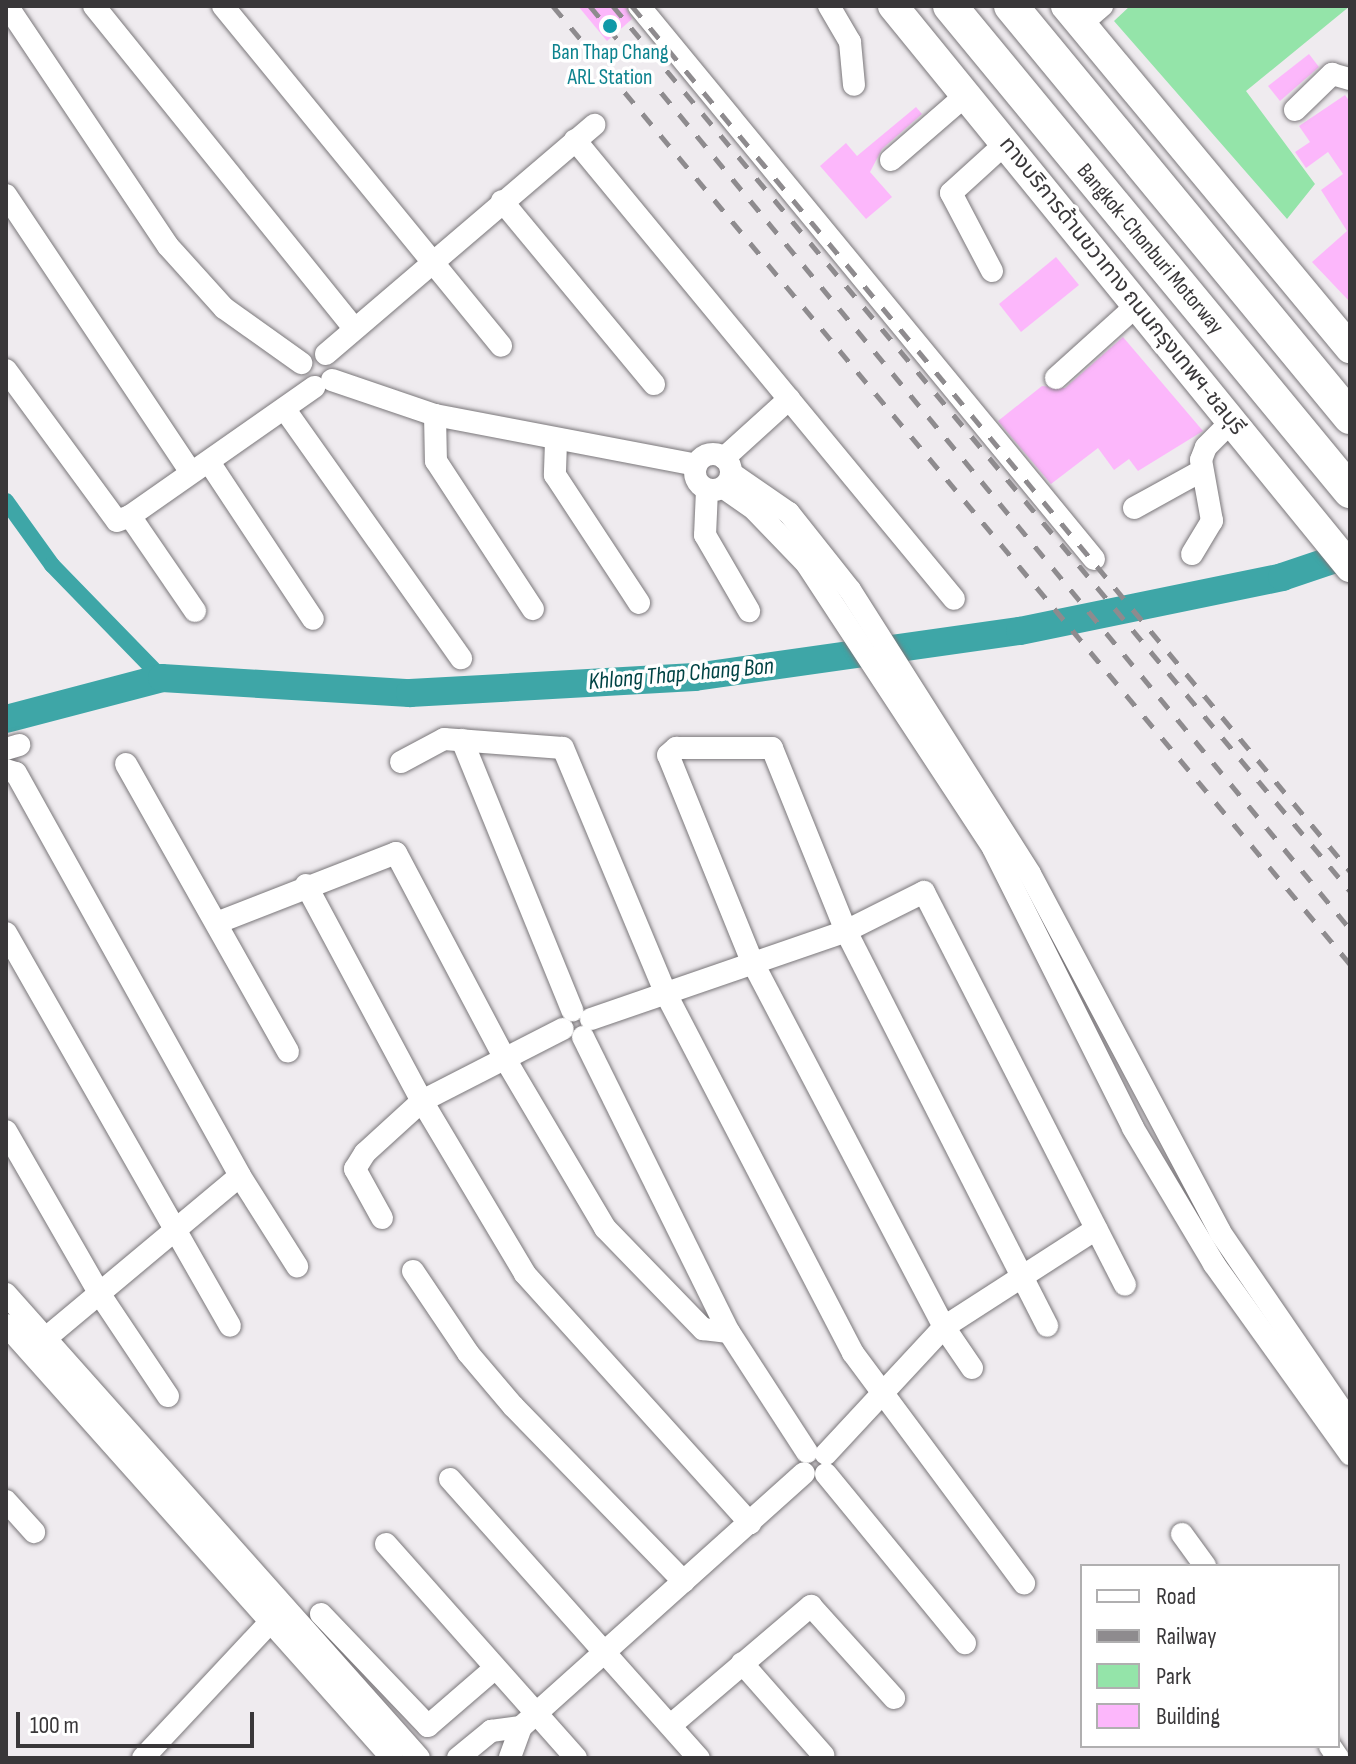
<!DOCTYPE html>
<meta charset="utf-8">
<style>
body{margin:0}
#map{position:relative;width:1356px;height:1764px;overflow:hidden;background:#efebef;font-family:"Sofia Sans Condensed","Noto Sans Thai",sans-serif}
div>[style]{position:absolute}
[style*='--x']{left:calc(var(--x)*1px);top:calc(var(--y)*1px);width:calc(var(--w)*1px);rotate:calc(var(--a)*1deg)}
.green>*{inset:0;background:#94e4a9}
.canal>*{height:16px;margin:-8px;padding:0 8px;transform-origin:8px;border-radius:8px;background:#3ea6a7}
.river>*{height:28px;margin:-14px;padding:0 14px;transform-origin:14px;border-radius:14px;background:#3ea6a7}
.building>*{inset:0;background:#fcb7fb}
.roads{filter:drop-shadow(0 0 2px #7a777a) drop-shadow(0 0 2px #7a777a)}
.minor>*{height:22px;margin:-11px;padding:0 11px;transform-origin:11px;border-radius:11px;background:#fff}
.minor>.ring{margin:-11px;padding:0;box-sizing:content-box;background:none;border:22px solid #fff;border-radius:50%}
.major>*{height:30px;margin:-15px;padding:0 15px;transform-origin:15px;border-radius:15px;background:#fff}
.highway>*{height:34px;margin:-17px;padding:0 17px;transform-origin:17px;border-radius:17px;background:#fff}
.rail>*{height:5px;margin-top:-2.5px;transform-origin:0;background:repeating-linear-gradient(90deg,#8e8b8e 0 14px,transparent 0 28px)}
.dots>*{width:22px;height:22px;translate:-50% -50%;box-sizing:border-box;border:4px solid #fff;border-radius:50%}
span{translate:-50% -50%;white-space:nowrap;text-align:center;line-height:1.15;-webkit-text-stroke:7px #fff;paint-order:stroke}
.culture-label{font-size:22px;color:#0d838f}
.street-label{font-size:22px;color:#393739}
.water-label{font-size:24px;color:#004344;font-style:italic}
.frame{position:absolute;inset:0;border:8px solid #393739;pointer-events:none}
.legend{position:absolute;left:1080px;top:1564px;width:260px;height:184px;box-sizing:border-box;background:#fff;border:2px solid #b0afb0;margin:0;padding:10px 14px;list-style:none;font-size:24px;color:#393739}
.legend li{display:flex;align-items:center;gap:16px;height:40px}
.legend b{width:40px;border:2px solid #b0afb0}
.scale{position:absolute;left:16px;top:1712px;width:238px;height:36px;box-sizing:border-box;border:4px solid #393739;border-top:0;padding-left:10px;font-size:24px;line-height:28px;white-space:nowrap;color:#393739;-webkit-text-stroke:6px #fff;paint-order:stroke}
</style>
<div id="map">
<div class="green">
<i style="clip-path:polygon(1130px 6px,1350px 6px,1246px 91px,1315px 184px,1287px 219px,1114px 21px)"></i>
</div>
<div class="canal">
<i style="--x:6;--y:501;--w:79;--a:54.3"></i>
<i style="--x:52;--y:565;--w:158;--a:45.8"></i>
</div>
<div class="river">
<i style="--x:6;--y:719;--w:161;--a:-14.7"></i>
<i style="--x:162;--y:678;--w:248;--a:3.5"></i>
<i style="--x:410;--y:693;--w:285;--a:-3.2"></i>
<i style="--x:695;--y:677;--w:328;--a:-8.1"></i>
<i style="--x:1020;--y:631;--w:268;--a:-11.6"></i>
<i style="--x:1282;--y:577;--w:72;--a:-18.7"></i>
</div>
<div class="building">
<i style="clip-path:polygon(578px 6px,625px 6px,632px 19px,607px 41px)"></i>
<i style="clip-path:polygon(1309px 54px,1319px 67px,1280px 101px,1268px 86px)"></i>
<i style="clip-path:polygon(1345px 95px,1350px 102px,1350px 302px,1312px 262px,1347px 231px,1321px 190px,1343px 174px,1328px 152px,1306px 168px,1295px 152px,1310px 142px,1299px 126px)"></i>
<i style="clip-path:polygon(916px 107px,922px 114px,882px 149px,870px 172px,892px 197px,866px 219px,820px 166px,846px 143px,857px 156px)"></i>
<i style="clip-path:polygon(1056px 257px,1079px 285px,1021px 332px,999px 304px)"></i>
<i style="clip-path:polygon(1123px 337px,1203px 431px,1138px 471px,1129px 459px,1114px 470px,1098px 448px,1051px 484px,998px 421px,1042px 386px,1065px 388px)"></i>
</div>
<div class="roads">
<div class="minor">
<i style="--x:94;--y:6;--w:411;--a:51.1"></i>
<i style="--x:223;--y:6;--w:439;--a:50.7"></i>
<i style="--x:639;--y:6;--w:716;--a:50.55"></i>
<i style="--x:829;--y:6;--w:42;--a:59.7"></i>
<i style="--x:850;--y:42;--w:43;--a:84.7"></i>
<i style="--x:12;--y:13;--w:280;--a:56.2"></i>
<i style="--x:168;--y:246;--w:84;--a:47.9"></i>
<i style="--x:224;--y:308;--w:95;--a:35.5"></i>
<i style="--x:1081;--y:24;--w:28;--a:-41"></i>
<i style="--x:1295;--y:110;--w:52;--a:-44.2"></i>
<i style="--x:1332;--y:74;--w:19;--a:16"></i>
<i style="--x:575;--y:140;--w:595;--a:50.45"></i>
<i style="--x:891;--y:160;--w:99;--a:-40.9"></i>
<i style="--x:6;--y:195;--w:333;--a:56.3"></i>
<i style="--x:502;--y:201;--w:238;--a:50.3"></i>
<i style="--x:992;--y:271;--w:88;--a:-117.7"></i>
<i style="--x:951;--y:193;--w:73;--a:-42.2"></i>
<i style="--x:326;--y:354;--w:353;--a:-40.5"></i>
<i style="--x:6;--y:370;--w:187;--a:53.7"></i>
<i style="--x:117;--y:521;--w:14;--a:-21"></i>
<i style="--x:130;--y:516;--w:115;--a:55.6"></i>
<i style="--x:1056;--y:378;--w:109;--a:-42"></i>
<i style="--x:332;--y:380;--w:109;--a:18.8"></i>
<i style="--x:435;--y:415;--w:266;--a:10.8"></i>
<i style="--x:286;--y:411;--w:303;--a:54.7"></i>
<i style="--x:435;--y:415;--w:46;--a:88.8"></i>
<i style="--x:436;--y:461;--w:177;--a:56.8"></i>
<i style="--x:556;--y:442;--w:33;--a:92"></i>
<i style="--x:555;--y:475;--w:153;--a:56.7"></i>
<i class="ring" style="left:695px;top:454px;width:14px;height:14px"></i>
<i style="--x:724;--y:458;--w:88;--a:-42.2"></i>
<i style="--x:209;--y:462;--w:188;--a:56.5"></i>
<i style="--x:731;--y:473;--w:70;--a:34.6"></i>
<i style="--x:789;--y:513;--w:98;--a:51.6"></i>
<i style="--x:850;--y:590;--w:336;--a:57.6"></i>
<i style="--x:1030;--y:874;--w:405;--a:62"></i>
<i style="--x:1220;--y:1232;--w:230;--a:55.6"></i>
<i style="--x:724;--y:488;--w:38;--a:35"></i>
<i style="--x:755;--y:510;--w:74;--a:46.1"></i>
<i style="--x:806;--y:563;--w:341;--a:56.7"></i>
<i style="--x:993;--y:848;--w:313;--a:63.4"></i>
<i style="--x:1133;--y:1128;--w:158;--a:59.2"></i>
<i style="--x:1214;--y:1264;--w:234;--a:54.4"></i>
<i style="--x:707;--y:490;--w:45;--a:92.5"></i>
<i style="--x:705;--y:535;--w:88;--a:59.9"></i>
<i style="--x:1134;--y:508;--w:77;--a:-28.9"></i>
<i style="--x:130;--y:516;--w:225;--a:-35"></i>
<i style="--x:1192;--y:554;--w:39;--a:-59"></i>
<i style="--x:1212;--y:521;--w:62;--a:-100.2"></i>
<i style="--x:1201;--y:460;--w:14;--a:-69"></i>
<i style="--x:1206;--y:447;--w:37;--a:-45"></i>
<i style="--x:462;--y:740;--w:292;--a:67.8"></i>
<i style="--x:6;--y:749;--w:14;--a:-17"></i>
<i style="--x:401;--y:762;--w:49;--a:-28.1"></i>
<i style="--x:444;--y:739;--w:119;--a:4.3"></i>
<i style="--x:563;--y:748;--w:262;--a:67.3"></i>
<i style="--x:664;--y:990;--w:409;--a:62.5"></i>
<i style="--x:853;--y:1353;--w:287;--a:53.4"></i>
<i style="--x:126;--y:764;--w:330;--a:60.6"></i>
<i style="--x:6;--y:770;--w:10;--a:17"></i>
<i style="--x:16;--y:773;--w:461;--a:60.9"></i>
<i style="--x:306;--y:885;--w:245;--a:61.8"></i>
<i style="--x:422;--y:1101;--w:201;--a:59.2"></i>
<i style="--x:525;--y:1274;--w:336;--a:47.9"></i>
<i style="--x:219;--y:922;--w:190;--a:-21.3"></i>
<i style="--x:396;--y:853;--w:231;--a:62.1"></i>
<i style="--x:504;--y:1057;--w:199;--a:59.4"></i>
<i style="--x:605;--y:1228;--w:141;--a:45.9"></i>
<i style="--x:703;--y:1329;--w:26;--a:7"></i>
<i style="--x:6;--y:933;--w:452;--a:60.3"></i>
<i style="--x:591;--y:1019;--w:270;--a:-19"></i>
<i style="--x:846;--y:931;--w:87;--a:-26.6"></i>
<i style="--x:924;--y:892;--w:441;--a:62.9"></i>
<i style="--x:583;--y:1037;--w:329;--a:63.7"></i>
<i style="--x:729;--y:1332;--w:143;--a:57"></i>
<i style="--x:6;--y:1131;--w:187;--a:60.1"></i>
<i style="--x:99;--y:1293;--w:124;--a:56.2"></i>
<i style="--x:382;--y:1218;--w:56;--a:-118.9"></i>
<i style="--x:355;--y:1169;--w:19;--a:-58"></i>
<i style="--x:365;--y:1153;--w:77;--a:-42.4"></i>
<i style="--x:422;--y:1101;--w:158;--a:-27.1"></i>
<i style="--x:413;--y:1271;--w:99;--a:56.1"></i>
<i style="--x:468;--y:1353;--w:70;--a:49.7"></i>
<i style="--x:513;--y:1406;--w:245;--a:45.8"></i>
<i style="--x:6;--y:1294;--w:621;--a:48.33"></i>
<i style="--x:6;--y:1325;--w:580;--a:48.28"></i>
<i style="--x:34;--y:1348;--w:268;--a:-39.9"></i>
<i style="--x:240;--y:1176;--w:107;--a:57.7"></i>
<i style="--x:972;--y:1368;--w:50;--a:-124.3"></i>
<i style="--x:944;--y:1327;--w:416;--a:-117.7"></i>
<i style="--x:751;--y:959;--w:220;--a:-112.1"></i>
<i style="--x:668;--y:755;--w:11;--a:-41"></i>
<i style="--x:676;--y:748;--w:96;--a:0"></i>
<i style="--x:772;--y:748;--w:197;--a:68"></i>
<i style="--x:846;--y:931;--w:443;--a:63"></i>
<i style="--x:826;--y:1454;--w:173;--a:-47.1"></i>
<i style="--x:944;--y:1327;--w:181;--a:-32.8"></i>
<i style="--x:826;--y:1474;--w:219;--a:50.6"></i>
<i style="--x:450;--y:1479;--w:374;--a:48.3"></i>
<i style="--x:6;--y:1501;--w:42;--a:47.9"></i>
<i style="--x:1182;--y:1534;--w:39;--a:54"></i>
<i style="--x:386;--y:1544;--w:286;--a:48.4"></i>
<i style="--x:321;--y:1614;--w:155;--a:46.3"></i>
<i style="--x:428;--y:1726;--w:87;--a:-40.8"></i>
<i style="--x:742;--y:1663;--w:123;--a:48.6"></i>
<i style="--x:671;--y:1725;--w:184;--a:-40.4"></i>
<i style="--x:811;--y:1606;--w:124;--a:47.9"></i>
<i style="--x:521;--y:1727;--w:380;--a:-41.9"></i>
<i style="--x:1330;--y:1746;--w:14;--a:56"></i>
<i style="--x:143;--y:1758;--w:187;--a:-46.9"></i>
<i style="--x:458;--y:1758;--w:43;--a:-39.3"></i>
<i style="--x:491;--y:1731;--w:30;--a:-8"></i>
<i style="--x:521;--y:1727;--w:33;--a:110"></i>
</div>
<div class="major">
<i style="--x:893;--y:6;--w:724;--a:50.83"></i>
<i style="--x:1066;--y:6;--w:445;--a:50.3"></i>
</div>
<div class="highway">
<i style="--x:950;--y:6;--w:629;--a:50.49"></i>
<i style="--x:1011;--y:6;--w:533;--a:50.48"></i>
</div>
</div>
<div class="rail">
<i style="--x:553;--y:6;--w:1246;--a:50.24"></i>
<i style="--x:590;--y:6;--w:1196;--a:50.53"></i>
<i style="--x:613;--y:6;--w:1152;--a:50.21"></i>
<i style="--x:632;--y:6;--w:1124;--a:50.31"></i>
</div>
<div class="dots">
<i style="left:610px;top:26px;background:#0f9aa8"></i>
</div>
<div class="culture-label">
<span style="left:610px;top:65px">Ban Thap Chang<br>ARL Station</span>
</div>
<div class="street-label">
<span style="left:1150px;top:249px;rotate:50deg">Bangkok-Chonburi Motorway</span>
<span style="left:1122px;top:286px;rotate:51deg">ทางบริการด้านขวาทาง ถนนกรุงเทพฯ-ชลบุรี</span>
</div>
<div class="water-label">
<span style="left:681px;top:674px;rotate:-5deg">Khlong Thap Chang Bon</span>
</div>
<div class="frame"></div>
<ul class="legend">
<li><b style="height:10px;background:#fff"></b>Road</li>
<li><b style="height:10px;background:#8e8b8e"></b>Railway</li>
<li><b style="height:22px;background:#94e4a9"></b>Park</li>
<li><b style="height:22px;background:#fcb7fb"></b>Building</li>
</ul>
<div class="scale">100 m</div>
</div>
